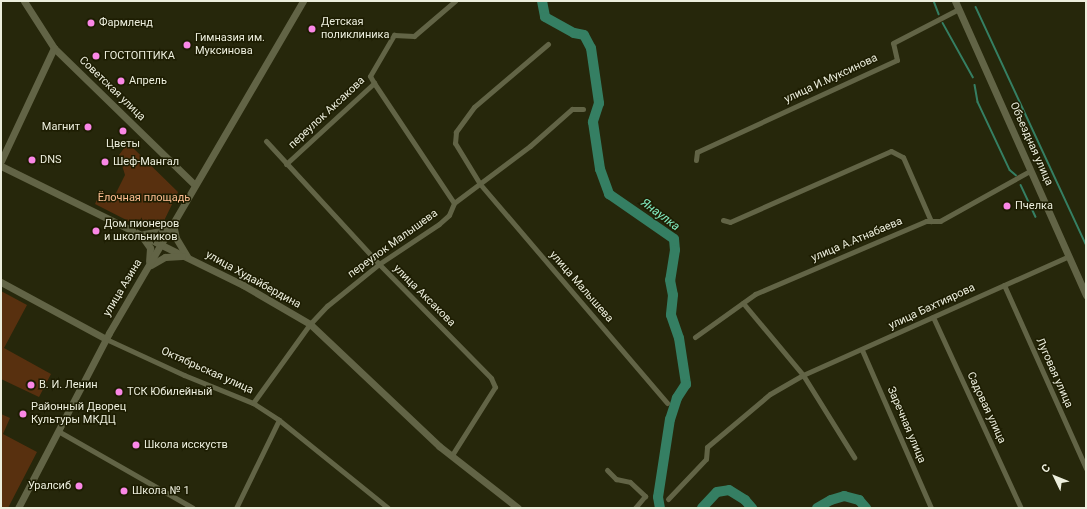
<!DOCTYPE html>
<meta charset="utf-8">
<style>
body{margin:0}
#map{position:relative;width:1087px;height:509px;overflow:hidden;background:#26270b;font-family:Roboto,sans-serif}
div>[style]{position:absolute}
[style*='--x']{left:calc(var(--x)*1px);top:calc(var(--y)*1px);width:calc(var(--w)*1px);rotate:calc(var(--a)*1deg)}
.green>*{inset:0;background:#58300f}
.stream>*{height:1.5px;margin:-0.75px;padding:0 0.75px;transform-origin:0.75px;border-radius:0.75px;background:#357f63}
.river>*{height:10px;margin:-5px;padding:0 5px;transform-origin:5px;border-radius:5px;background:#357f63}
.street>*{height:5px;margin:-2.5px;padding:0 2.5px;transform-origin:2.5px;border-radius:2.5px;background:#626446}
.secondary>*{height:7px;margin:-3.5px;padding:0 3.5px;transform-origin:3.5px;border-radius:3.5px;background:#626446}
.dots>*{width:11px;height:11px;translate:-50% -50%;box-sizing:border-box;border:2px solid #1d1d02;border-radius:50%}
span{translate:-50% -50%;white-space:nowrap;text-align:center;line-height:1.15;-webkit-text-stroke:3px #1d1d02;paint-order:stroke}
.poi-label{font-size:11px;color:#eceedd}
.left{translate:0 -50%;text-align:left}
.right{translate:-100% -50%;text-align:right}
.street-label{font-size:11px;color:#eceedd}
.park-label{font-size:11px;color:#fcbd91}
.water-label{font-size:12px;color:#82ebc1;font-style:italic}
.frame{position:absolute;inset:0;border:2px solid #eceedd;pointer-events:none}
.north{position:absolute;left:1035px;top:457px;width:40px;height:40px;-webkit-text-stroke:3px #1d1d02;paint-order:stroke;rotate:313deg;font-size:11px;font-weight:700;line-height:16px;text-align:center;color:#eceedd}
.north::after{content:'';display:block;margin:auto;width:14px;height:18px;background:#eceedd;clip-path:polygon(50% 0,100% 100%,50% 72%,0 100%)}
</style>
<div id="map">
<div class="green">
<i style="clip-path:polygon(128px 143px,178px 192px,161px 227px,142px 228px,95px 204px,100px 193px,113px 199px,125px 175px,119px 155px)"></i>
<i style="clip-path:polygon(1px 291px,27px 305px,4px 348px,51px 374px,39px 397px,1px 379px)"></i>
<i style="clip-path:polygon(1px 414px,10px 418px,3px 434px,37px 452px,8px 508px,1px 508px)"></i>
</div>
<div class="stream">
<i style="--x:934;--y:1;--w:14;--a:69"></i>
<i style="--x:976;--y:7;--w:261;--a:65.1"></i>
<i style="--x:943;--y:23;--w:62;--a:60.9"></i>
<i style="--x:975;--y:85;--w:17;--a:80"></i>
<i style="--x:978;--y:102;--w:75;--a:64.8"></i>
<i style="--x:1010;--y:170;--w:8;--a:40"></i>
<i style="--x:1021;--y:185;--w:35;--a:65"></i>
</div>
<div class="river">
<i style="--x:542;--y:1;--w:16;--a:79"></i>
<i style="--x:545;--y:17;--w:33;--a:29"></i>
<i style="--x:574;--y:33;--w:10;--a:11"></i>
<i style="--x:584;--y:35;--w:15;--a:62"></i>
<i style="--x:591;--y:48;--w:56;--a:81.7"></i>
<i style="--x:599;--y:103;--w:20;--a:108"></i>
<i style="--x:593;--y:122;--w:48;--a:81.5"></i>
<i style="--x:600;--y:169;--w:27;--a:70"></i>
<i style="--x:609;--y:194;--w:79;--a:34.7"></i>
<i style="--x:674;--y:239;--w:11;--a:85"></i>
<i style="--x:675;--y:250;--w:30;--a:99"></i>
<i style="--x:670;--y:280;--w:15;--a:79"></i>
<i style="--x:673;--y:295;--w:20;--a:96"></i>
<i style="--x:671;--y:315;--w:24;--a:71"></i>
<i style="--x:679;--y:338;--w:47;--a:81.3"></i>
<i style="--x:686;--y:384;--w:17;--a:123"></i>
<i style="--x:677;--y:398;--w:22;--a:108"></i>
<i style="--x:670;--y:419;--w:79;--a:98.7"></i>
<i style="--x:658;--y:497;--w:11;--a:80"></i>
<i style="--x:702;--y:508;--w:22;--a:-47"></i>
<i style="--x:717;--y:492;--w:12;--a:-9"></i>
<i style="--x:729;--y:490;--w:19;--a:32"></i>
<i style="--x:745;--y:500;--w:11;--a:49"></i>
<i style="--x:817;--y:508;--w:16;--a:-30"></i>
<i style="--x:831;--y:500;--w:14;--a:-17"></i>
<i style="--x:844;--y:496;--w:16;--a:15"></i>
<i style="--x:859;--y:500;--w:11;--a:49"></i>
</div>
<div class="street">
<i style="--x:548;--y:44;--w:97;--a:139.6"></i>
<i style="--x:474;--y:107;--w:31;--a:126"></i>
<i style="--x:456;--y:132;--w:11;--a:95"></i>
<i style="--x:455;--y:143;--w:48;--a:58.6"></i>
<i style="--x:480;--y:184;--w:288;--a:49.5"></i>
<i style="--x:374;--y:83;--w:144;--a:56.3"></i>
<i style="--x:266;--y:141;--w:167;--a:47.4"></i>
<i style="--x:379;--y:264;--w:160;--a:45.5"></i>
<i style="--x:491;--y:378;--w:10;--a:66"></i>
<i style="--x:495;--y:387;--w:80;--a:122.3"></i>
<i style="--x:696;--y:160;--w:8;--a:-83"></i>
<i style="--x:697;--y:152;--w:220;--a:-24.7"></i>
<i style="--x:897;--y:60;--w:17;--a:-103"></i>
<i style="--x:893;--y:43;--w:74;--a:-27.3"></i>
<i style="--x:286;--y:164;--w:120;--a:-42.6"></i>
<i style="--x:374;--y:83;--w:8;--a:-120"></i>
<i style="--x:370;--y:76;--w:48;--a:-59.7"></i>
<i style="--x:394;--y:35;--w:20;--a:3"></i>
<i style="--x:414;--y:36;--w:54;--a:-40.5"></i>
<i style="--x:723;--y:220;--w:7;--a:16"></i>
<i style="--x:730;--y:222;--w:176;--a:-23.8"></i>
<i style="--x:891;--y:151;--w:13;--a:27"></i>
<i style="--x:903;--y:157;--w:70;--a:66.4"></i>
<i style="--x:1004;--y:285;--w:201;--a:65.9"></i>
<i style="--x:743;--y:303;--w:94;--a:50.2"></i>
<i style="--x:803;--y:375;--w:97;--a:58.1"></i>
<i style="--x:933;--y:317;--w:210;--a:65.3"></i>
<i style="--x:695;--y:337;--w:74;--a:-35.6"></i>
<i style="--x:755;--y:294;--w:186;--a:-23.1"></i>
<i style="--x:926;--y:221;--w:14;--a:0"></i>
<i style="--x:940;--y:221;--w:103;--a:-29.1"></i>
<i style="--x:106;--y:339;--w:86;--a:24.8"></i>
<i style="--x:184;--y:375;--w:74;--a:22.1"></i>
<i style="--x:253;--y:403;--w:31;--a:33"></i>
<i style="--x:279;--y:420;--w:140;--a:38.9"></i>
<i style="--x:862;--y:350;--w:172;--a:66.4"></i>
<i style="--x:253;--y:403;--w:97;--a:-54.2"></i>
<i style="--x:310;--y:324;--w:25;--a:-47"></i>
<i style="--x:327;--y:306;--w:67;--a:-38.9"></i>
<i style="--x:379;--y:264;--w:72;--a:-33.7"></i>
<i style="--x:439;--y:224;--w:13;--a:-42"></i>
<i style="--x:449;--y:215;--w:13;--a:-67"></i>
<i style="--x:454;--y:203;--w:95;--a:-36.9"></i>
<i style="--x:530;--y:146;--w:56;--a:-41.4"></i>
<i style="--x:572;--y:109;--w:11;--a:0"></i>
<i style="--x:58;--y:431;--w:155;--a:29.7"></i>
<i style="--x:607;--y:470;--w:13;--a:45"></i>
<i style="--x:616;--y:479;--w:14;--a:12"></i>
<i style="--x:630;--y:482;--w:21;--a:43"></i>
<i style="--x:645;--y:496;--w:16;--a:130"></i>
<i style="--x:668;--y:499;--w:55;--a:-46.5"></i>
<i style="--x:706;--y:459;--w:12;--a:-85"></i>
<i style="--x:707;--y:447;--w:82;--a:-40.1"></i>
<i style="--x:770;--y:394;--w:38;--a:-30"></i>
<i style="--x:803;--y:375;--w:291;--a:-24.1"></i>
<i style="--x:236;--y:508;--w:98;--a:-64"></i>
</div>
<div class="secondary">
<i style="--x:24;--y:1;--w:56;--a:57.4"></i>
<i style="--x:54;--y:48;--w:195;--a:44.2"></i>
<i style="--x:955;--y:1;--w:322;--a:66"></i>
<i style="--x:1;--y:161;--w:125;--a:-64.9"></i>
<i style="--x:1;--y:166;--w:270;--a:26.2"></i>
<i style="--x:243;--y:285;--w:78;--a:30.2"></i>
<i style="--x:310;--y:324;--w:178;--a:43.4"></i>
<i style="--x:439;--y:446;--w:100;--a:38.1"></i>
<i style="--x:173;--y:224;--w:14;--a:78"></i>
<i style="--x:176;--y:238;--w:21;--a:59"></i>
<i style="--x:144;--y:234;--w:17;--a:-10"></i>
<i style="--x:161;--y:231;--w:12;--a:-35"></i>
<i style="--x:141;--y:235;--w:16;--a:55"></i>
<i style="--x:150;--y:248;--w:13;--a:94"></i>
<i style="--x:151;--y:265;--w:16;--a:-30"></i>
<i style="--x:165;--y:257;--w:17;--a:-3"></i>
<i style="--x:1;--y:282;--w:119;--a:28.5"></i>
<i style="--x:18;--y:508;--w:197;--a:-62.5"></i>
<i style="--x:109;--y:333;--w:385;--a:-59.7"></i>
</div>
<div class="dots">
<i style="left:91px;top:23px;background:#fa87e6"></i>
<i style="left:312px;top:29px;background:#fa87e6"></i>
<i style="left:187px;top:45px;background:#fa87e6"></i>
<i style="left:96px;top:56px;background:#fa87e6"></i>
<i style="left:121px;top:81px;background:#fa87e6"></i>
<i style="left:88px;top:127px;background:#fa87e6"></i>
<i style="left:123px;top:131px;background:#fa87e6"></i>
<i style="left:32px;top:160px;background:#fa87e6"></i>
<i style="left:105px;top:162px;background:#fa87e6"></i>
<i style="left:1007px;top:206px;background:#fa87e6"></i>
<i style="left:96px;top:231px;background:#fa87e6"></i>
<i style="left:31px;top:385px;background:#fa87e6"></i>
<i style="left:119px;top:392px;background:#fa87e6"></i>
<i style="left:23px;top:414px;background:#fa87e6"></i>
<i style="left:136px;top:445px;background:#fa87e6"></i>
<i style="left:79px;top:486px;background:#fa87e6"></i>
<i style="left:124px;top:491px;background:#fa87e6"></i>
</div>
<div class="poi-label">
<span class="left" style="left:99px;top:23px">Фармленд</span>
<span class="left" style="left:321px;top:29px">Детская<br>поликлиника</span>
<span class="left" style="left:195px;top:45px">Гимназия им.<br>Муксинова</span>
<span class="left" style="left:104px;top:56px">ГОСТОПТИКА</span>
<span class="left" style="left:129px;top:81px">Апрель</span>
<span class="right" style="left:80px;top:127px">Магнит</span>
<span style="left:123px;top:144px">Цветы</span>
<span class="left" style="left:40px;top:160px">DNS</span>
<span class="left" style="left:113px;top:162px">Шеф-Мангал</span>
<span class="left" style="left:1015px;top:206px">Пчелка</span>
<span class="left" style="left:104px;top:231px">Дом пионеров<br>и школьников</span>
<span class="left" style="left:39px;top:385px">В. И. Ленин</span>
<span class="left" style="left:127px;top:392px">ТСК Юбилейный</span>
<span class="left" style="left:31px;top:414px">Районный Дворец<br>Культуры МКДЦ</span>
<span class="left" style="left:144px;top:445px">Школа исскуств</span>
<span class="right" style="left:71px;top:486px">Уралсиб</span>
<span class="left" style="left:132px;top:491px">Школа № 1</span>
</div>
<div class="street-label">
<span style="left:831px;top:79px;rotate:-25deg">улица И.Муксинова</span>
<span style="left:112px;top:89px;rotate:44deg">Советская улица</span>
<span style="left:327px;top:113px;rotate:-43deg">переулок Аксакова</span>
<span style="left:1031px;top:144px;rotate:66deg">Объездная улица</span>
<span style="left:857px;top:240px;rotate:-23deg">улица А.Атнабаева</span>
<span style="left:393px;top:244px;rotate:-36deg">переулок Малышева</span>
<span style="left:253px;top:280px;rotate:29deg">улица Худайбердина</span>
<span style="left:581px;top:287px;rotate:49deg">улица Малышева</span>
<span style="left:123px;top:288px;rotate:-59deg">улица Азина</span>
<span style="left:424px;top:296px;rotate:45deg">улица Аксакова</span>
<span style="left:932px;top:307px;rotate:-25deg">улица Бахтиярова</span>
<span style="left:207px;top:371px;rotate:24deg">Октябрьская улица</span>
<span style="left:1054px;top:373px;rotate:66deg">Луговая улица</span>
<span style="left:986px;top:408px;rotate:65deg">Садовая улица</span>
<span style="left:906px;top:425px;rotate:67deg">Заречная улица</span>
</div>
<div class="park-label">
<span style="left:144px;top:198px">Ёлочная площадь</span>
</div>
<div class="water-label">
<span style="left:660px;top:215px;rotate:37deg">Янаулка</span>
</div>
<div class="frame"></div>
<div class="north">С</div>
</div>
